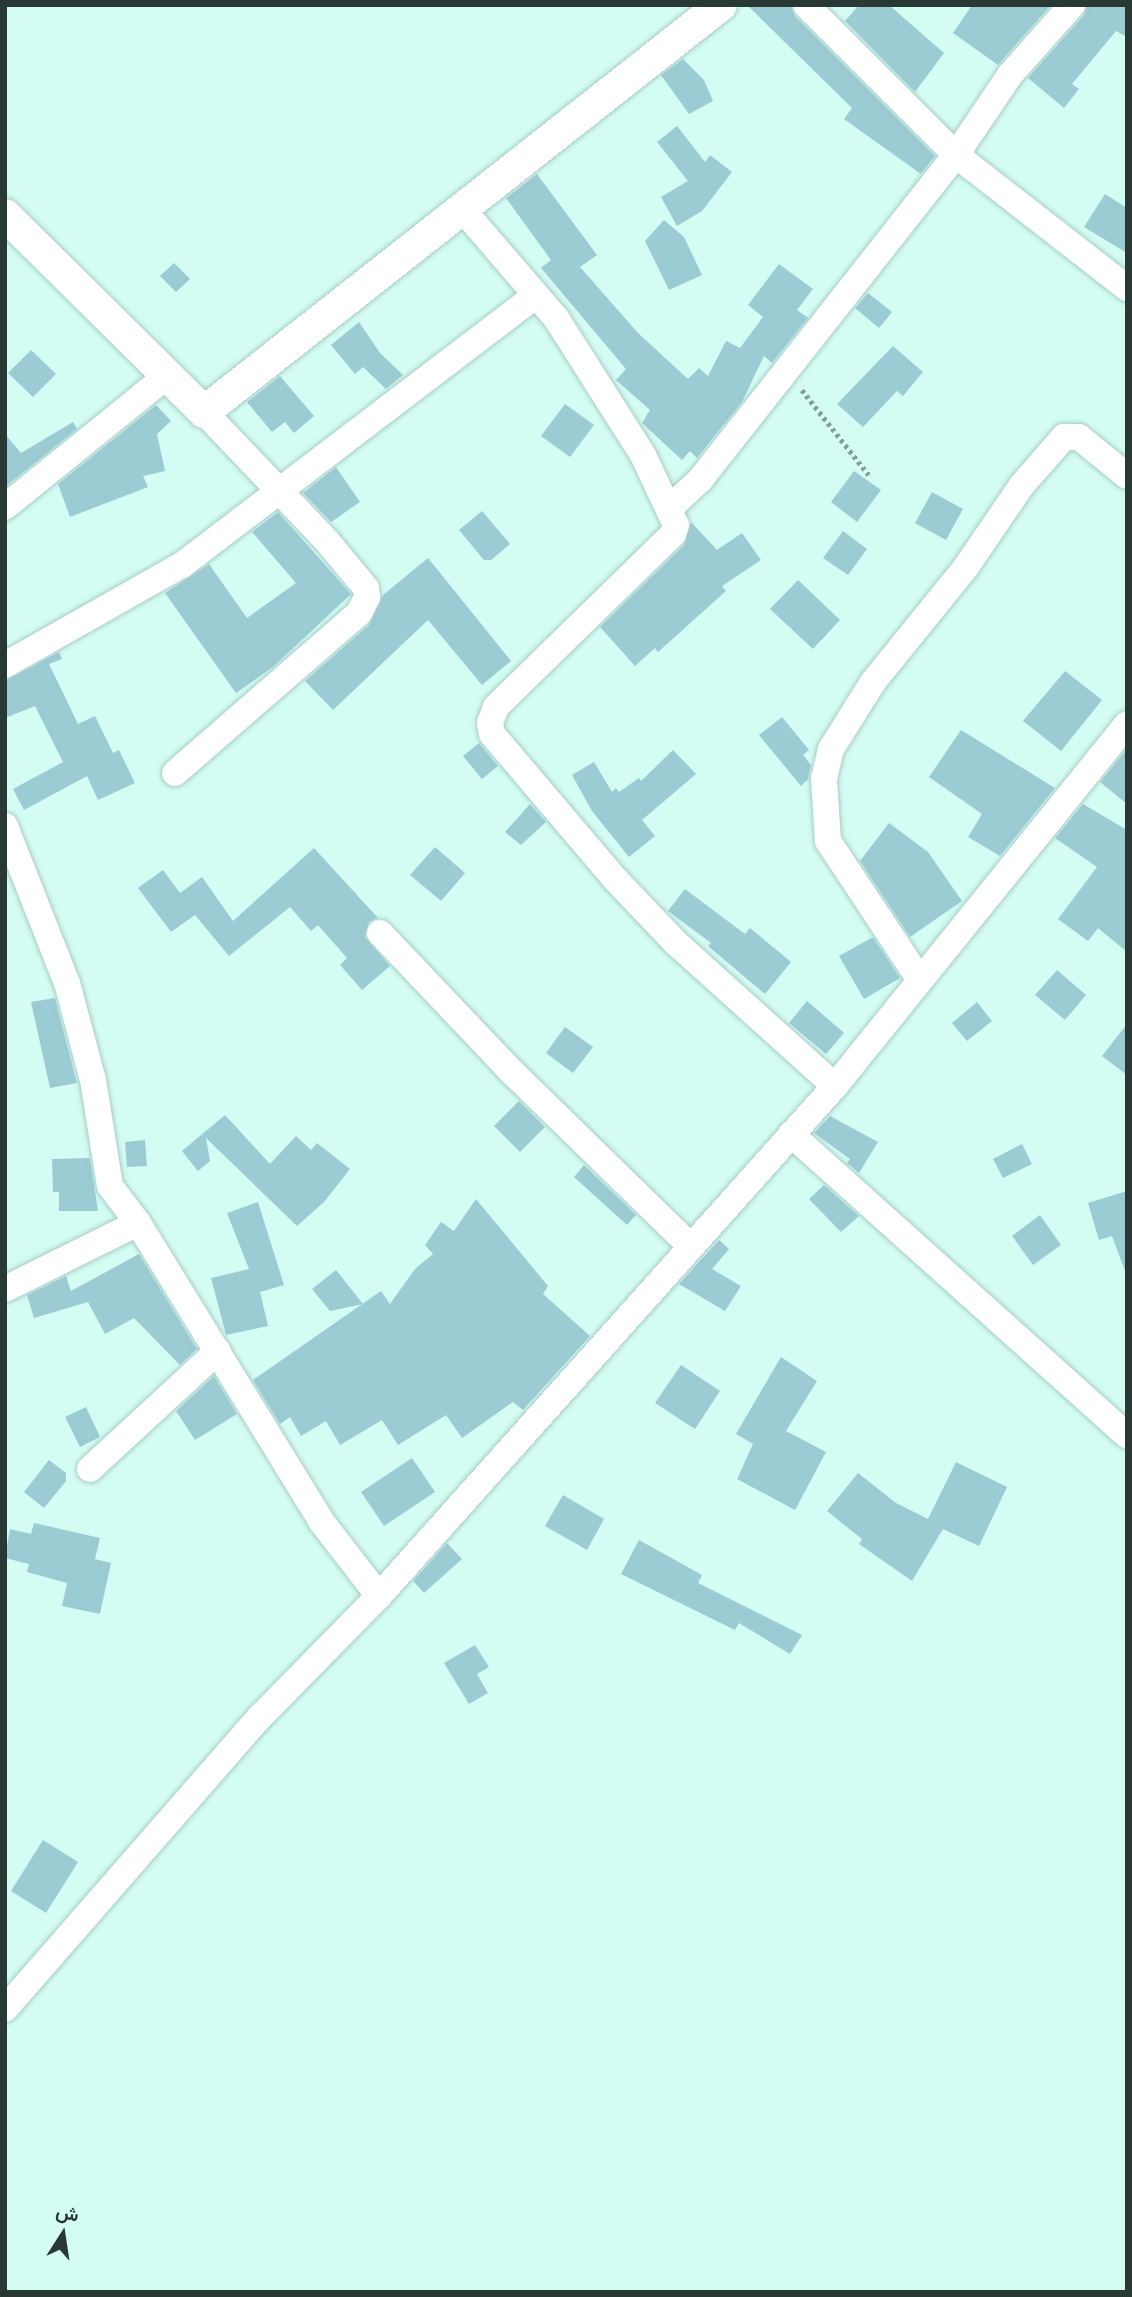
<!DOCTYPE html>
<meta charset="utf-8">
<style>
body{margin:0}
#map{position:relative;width:1132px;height:2297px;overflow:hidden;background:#d3fcf3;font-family:Bitter,Vazirmatn,serif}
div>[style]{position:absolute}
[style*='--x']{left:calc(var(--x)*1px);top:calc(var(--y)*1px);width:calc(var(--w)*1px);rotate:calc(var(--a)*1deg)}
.building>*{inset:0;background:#9bcbd3}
.path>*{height:4.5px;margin-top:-2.25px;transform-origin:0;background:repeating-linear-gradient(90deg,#819e97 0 3.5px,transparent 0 7px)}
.roads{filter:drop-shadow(0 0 2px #a6cdc5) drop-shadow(0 0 2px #a6cdc5)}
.minor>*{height:26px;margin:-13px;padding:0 13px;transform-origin:13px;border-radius:13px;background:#fff}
.tertiary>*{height:32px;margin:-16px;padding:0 16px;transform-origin:16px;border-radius:16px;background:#fff}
span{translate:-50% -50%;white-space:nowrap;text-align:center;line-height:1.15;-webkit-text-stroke:7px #d3fcf3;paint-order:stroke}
.frame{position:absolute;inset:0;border:7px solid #283834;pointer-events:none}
.north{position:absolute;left:28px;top:2199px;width:70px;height:70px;-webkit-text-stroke:5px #d3fcf3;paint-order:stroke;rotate:12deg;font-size:19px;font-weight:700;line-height:28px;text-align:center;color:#283834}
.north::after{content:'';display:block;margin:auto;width:24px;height:32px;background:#283834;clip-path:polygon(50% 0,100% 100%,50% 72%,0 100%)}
</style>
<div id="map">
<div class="building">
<i style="clip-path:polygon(747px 5px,791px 6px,795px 16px,935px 156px,921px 174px,844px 119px,852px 108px)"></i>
<i style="clip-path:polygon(859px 5px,889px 5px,944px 53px,915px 92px,845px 21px)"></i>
<i style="clip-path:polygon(972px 5px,1051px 5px,998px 65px,953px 33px)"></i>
<i style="clip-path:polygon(1087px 5px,1127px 5px,1127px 37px,1116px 31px,1072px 84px,1079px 89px,1064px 108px,1028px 78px,1084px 15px)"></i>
<i style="clip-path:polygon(683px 59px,704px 80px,713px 101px,689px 114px,661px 75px)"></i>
<i style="clip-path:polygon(677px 126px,705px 162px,710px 155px,732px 172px,702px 211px,677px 226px,661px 197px,688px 181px,657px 142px)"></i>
<i style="clip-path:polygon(537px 174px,597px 255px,580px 267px,638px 333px,688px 379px,699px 368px,708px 376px,726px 341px,740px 348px,763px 317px,748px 305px,779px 264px,813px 289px,797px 310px,808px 318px,772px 363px,764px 356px,742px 402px,697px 458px,690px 451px,682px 460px,642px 423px,650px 410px,616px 380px,626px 369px,541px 268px,551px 260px,506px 198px)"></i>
<i style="clip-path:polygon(1105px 194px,1127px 208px,1127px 253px,1084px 227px)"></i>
<i style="clip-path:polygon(664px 220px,684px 237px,702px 275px,669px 290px,645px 241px)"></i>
<i style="clip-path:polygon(174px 263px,190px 279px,176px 292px,160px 276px)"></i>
<i style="clip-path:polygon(868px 293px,892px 312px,879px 328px,855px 308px)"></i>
<i style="clip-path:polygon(359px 322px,380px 353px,403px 375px,386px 389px,363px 367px,355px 374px,331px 345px)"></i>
<i style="clip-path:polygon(893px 346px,923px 372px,903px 396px,897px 391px,863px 427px,837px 404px)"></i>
<i style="clip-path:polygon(31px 350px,56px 374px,33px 397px,8px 373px)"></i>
<i style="clip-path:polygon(280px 376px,314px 416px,294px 433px,285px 422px,272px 432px,247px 402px)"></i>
<i style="clip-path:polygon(565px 404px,594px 425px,570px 457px,541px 436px)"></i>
<i style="clip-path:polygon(156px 405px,171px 421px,157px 434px,165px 471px,143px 476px,148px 487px,70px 517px,58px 484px)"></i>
<i style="clip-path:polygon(73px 422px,77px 429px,5px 487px,5px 434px,21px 453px)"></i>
<i style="clip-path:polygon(336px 467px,360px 502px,331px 522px,303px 493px)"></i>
<i style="clip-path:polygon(854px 471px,881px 490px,857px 522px,831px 502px)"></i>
<i style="clip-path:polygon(932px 492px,963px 509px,946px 540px,915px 523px)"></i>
<i style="clip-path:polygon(482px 511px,510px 544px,491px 560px,484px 560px,459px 530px)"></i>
<i style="clip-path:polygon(278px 512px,351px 594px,273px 667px,236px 693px,165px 593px,209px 564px,247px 618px,296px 583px,252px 532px)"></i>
<i style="clip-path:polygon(691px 522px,717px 550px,742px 533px,761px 560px,722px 586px,726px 591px,658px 652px,655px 648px,635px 666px,600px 627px,684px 545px)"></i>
<i style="clip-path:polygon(843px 531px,867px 549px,848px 575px,823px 558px)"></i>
<i style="clip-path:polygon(428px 558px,511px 661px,482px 685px,428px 620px,333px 710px,305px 681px,369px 625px,383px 595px)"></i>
<i style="clip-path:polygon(798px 580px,840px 620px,813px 649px,770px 609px)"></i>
<i style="clip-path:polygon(59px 652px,62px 659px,49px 664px,78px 724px,95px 716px,113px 753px,119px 750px,135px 783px,98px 800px,87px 776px,24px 810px,13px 789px,63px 762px,35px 706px,5px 718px,5px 681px)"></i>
<i style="clip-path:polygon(1065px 671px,1102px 700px,1061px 751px,1023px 721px)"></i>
<i style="clip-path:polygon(782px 717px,809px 750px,803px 755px,811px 765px,808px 779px,801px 786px,759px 735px)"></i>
<i style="clip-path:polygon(961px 730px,1055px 788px,1000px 856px,968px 837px,982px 814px,929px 777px)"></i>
<i style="clip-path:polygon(479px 743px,498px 766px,482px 779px,463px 756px)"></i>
<i style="clip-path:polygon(1127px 749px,1127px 804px,1100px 782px)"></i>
<i style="clip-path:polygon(673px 750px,696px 774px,642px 820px,655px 836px,629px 857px,592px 811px,572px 775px,594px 762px,612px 792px,616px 788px,619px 792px,639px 778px,641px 781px)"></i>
<i style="clip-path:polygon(530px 804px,546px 822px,521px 845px,505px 832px)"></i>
<i style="clip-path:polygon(1083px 804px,1127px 830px,1127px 952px,1098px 928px,1088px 941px,1058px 919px,1097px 867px,1055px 838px)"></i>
<i style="clip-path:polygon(889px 823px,928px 852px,962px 901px,910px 937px,860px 861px)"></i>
<i style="clip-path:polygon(435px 847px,465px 873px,441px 901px,410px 875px)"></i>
<i style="clip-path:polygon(314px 848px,378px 918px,369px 922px,365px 937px,390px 966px,362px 990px,340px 965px,347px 958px,318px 925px,311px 931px,290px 907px,229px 956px,195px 915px,171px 932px,138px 888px,163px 870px,180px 893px,202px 877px,233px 921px)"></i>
<i style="clip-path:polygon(685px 889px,745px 934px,750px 928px,791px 962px,765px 994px,708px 946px,711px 943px,668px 911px)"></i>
<i style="clip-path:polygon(873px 937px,900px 978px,864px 999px,839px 956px)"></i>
<i style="clip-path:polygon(1057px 970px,1086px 995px,1065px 1020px,1035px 995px)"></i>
<i style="clip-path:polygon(55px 998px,77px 1083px,50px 1088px,31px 1002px)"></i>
<i style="clip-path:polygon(807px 1001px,844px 1033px,826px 1054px,789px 1023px)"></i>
<i style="clip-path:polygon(977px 1002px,992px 1021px,967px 1041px,952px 1023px)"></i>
<i style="clip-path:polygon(1127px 1024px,1127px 1075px,1102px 1056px)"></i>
<i style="clip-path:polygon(565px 1027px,593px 1047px,573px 1073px,546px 1053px)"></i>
<i style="clip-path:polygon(519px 1101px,545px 1127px,520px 1152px,494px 1126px)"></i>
<i style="clip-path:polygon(225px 1115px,270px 1164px,296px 1136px,311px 1150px,317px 1143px,350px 1169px,324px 1202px,297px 1226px,206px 1138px,210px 1161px,198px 1171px,182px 1151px)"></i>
<i style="clip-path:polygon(830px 1116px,878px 1142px,859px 1173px,847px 1163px,850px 1159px,814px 1133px)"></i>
<i style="clip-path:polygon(145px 1140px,147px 1166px,127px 1167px,125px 1142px)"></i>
<i style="clip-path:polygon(1022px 1144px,1032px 1164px,1003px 1178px,993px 1159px)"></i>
<i style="clip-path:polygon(90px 1158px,98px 1211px,59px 1211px,59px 1192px,53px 1192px,52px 1159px)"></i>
<i style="clip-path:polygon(584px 1165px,636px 1215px,627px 1225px,574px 1177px)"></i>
<i style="clip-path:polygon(824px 1185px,859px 1216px,841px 1232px,809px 1199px)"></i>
<i style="clip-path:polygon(1127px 1191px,1127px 1271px,1125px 1271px,1112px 1236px,1099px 1240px,1088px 1203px)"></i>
<i style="clip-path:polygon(476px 1199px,548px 1286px,543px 1294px,590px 1336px,523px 1410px,513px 1402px,462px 1438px,446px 1415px,398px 1445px,382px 1420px,340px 1445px,326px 1421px,301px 1436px,290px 1417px,280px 1424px,253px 1380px,381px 1291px,390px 1304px,415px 1269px,433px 1254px,425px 1245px,441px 1222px,454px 1231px)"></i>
<i style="clip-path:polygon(258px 1202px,284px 1285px,260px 1292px,268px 1326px,226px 1335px,211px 1278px,249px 1269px,227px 1213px)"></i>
<i style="clip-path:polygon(1040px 1215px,1061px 1245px,1033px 1265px,1012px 1236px)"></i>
<i style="clip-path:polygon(719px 1240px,729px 1249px,712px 1269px,741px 1286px,725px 1311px,679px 1284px)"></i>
<i style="clip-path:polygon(139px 1254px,197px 1349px,180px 1365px,134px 1318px,105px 1334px,88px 1302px,34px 1318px,27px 1295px,66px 1276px,71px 1291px)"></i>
<i style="clip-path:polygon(336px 1270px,363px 1304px,330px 1311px,312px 1289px)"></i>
<i style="clip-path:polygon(781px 1357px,817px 1381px,786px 1431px,826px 1452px,795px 1510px,737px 1479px,753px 1444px,736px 1434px)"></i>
<i style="clip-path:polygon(681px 1365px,720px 1391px,695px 1429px,655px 1403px)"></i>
<i style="clip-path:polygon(214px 1376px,237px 1414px,195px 1440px,176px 1411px)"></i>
<i style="clip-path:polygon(86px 1407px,100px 1437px,80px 1447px,65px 1417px)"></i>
<i style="clip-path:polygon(412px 1458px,435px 1492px,384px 1526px,361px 1492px)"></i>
<i style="clip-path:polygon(49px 1460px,66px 1473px,66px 1481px,44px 1508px,24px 1492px)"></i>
<i style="clip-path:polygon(956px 1462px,1007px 1487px,979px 1546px,943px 1529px,912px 1581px,859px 1544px,862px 1539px,827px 1511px,858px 1473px,896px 1503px,928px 1519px)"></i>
<i style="clip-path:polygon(563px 1495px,604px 1519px,587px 1550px,545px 1526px)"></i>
<i style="clip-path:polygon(34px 1523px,100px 1538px,95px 1559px,111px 1563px,100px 1614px,62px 1606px,67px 1583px,27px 1572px,29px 1564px,5px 1558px,10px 1529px,31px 1534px)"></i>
<i style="clip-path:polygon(639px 1540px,702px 1575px,698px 1583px,802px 1635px,790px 1654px,739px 1623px,735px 1630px,621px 1574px)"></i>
<i style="clip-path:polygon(447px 1543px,462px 1559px,424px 1593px,413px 1581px)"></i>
<i style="clip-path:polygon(475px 1645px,489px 1667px,477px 1674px,488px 1693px,469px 1704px,444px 1663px)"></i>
<i style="clip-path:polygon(43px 1840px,78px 1862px,46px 1913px,11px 1891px)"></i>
</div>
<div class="path">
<i style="--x:802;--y:390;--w:108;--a:51.8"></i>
</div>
<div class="roads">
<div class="minor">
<i style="--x:806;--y:5;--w:212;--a:45"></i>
<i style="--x:956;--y:155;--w:217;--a:37.9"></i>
<i style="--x:463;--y:210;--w:143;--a:49.3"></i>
<i style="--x:556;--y:318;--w:162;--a:57.6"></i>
<i style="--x:643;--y:455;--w:77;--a:64.8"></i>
<i style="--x:676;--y:525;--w:9;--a:108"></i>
<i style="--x:673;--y:534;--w:248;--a:135.7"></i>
<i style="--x:496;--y:707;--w:17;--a:111"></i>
<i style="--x:490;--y:723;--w:11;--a:80"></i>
<i style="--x:492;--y:734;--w:192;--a:49.7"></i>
<i style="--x:616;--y:880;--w:86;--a:46.4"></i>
<i style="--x:675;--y:942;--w:215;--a:42"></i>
<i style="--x:5;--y:507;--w:211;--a:-39"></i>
<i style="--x:671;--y:507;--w:40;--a:-43"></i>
<i style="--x:700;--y:480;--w:414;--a:-51.8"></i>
<i style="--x:956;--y:155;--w:97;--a:-56"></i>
<i style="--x:1010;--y:75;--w:94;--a:-48.5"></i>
<i style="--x:5;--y:665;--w:203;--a:-29.5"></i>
<i style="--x:182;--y:565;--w:445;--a:-37.3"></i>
<i style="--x:175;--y:773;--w:244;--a:-41"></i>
<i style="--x:359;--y:613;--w:18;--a:-63"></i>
<i style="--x:367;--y:597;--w:9;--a:-96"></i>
<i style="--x:366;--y:588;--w:62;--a:-129.8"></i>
<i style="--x:326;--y:540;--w:177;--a:-133.6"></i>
<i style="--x:5;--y:826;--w:169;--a:68.5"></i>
<i style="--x:67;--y:983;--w:100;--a:75"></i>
<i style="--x:93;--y:1080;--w:107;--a:80.9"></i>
<i style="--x:110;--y:1186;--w:46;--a:52.9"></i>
<i style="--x:138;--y:1223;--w:350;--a:58.4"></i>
<i style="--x:321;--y:1521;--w:95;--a:52.3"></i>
<i style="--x:380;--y:933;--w:193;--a:46.5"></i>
<i style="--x:513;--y:1073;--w:248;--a:44.3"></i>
<i style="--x:920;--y:980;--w:167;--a:-123.5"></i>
<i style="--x:828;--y:841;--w:62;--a:-93.7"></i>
<i style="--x:824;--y:779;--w:31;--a:-77"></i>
<i style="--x:831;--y:749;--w:79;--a:-57.9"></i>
<i style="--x:873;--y:682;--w:148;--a:-51"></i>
<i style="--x:966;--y:567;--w:99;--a:-55.7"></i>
<i style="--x:1022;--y:485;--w:64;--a:-48.8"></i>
<i style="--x:1064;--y:437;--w:15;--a:0"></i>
<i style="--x:1079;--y:437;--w:62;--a:39.1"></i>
<i style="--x:791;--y:1134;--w:451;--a:41.9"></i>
<i style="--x:5;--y:1289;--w:148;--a:-26.4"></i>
<i style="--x:90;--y:1469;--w:174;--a:-42.7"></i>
<i style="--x:5;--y:2009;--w:388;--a:-48.9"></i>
<i style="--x:260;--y:1717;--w:170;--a:-45.5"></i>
<i style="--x:379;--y:1596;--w:684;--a:-48.2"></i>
<i style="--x:835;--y:1086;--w:465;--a:-51.1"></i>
</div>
<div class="tertiary">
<i style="--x:5;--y:215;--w:280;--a:44.7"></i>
<i style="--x:204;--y:412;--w:658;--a:-38.21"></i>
</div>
</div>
<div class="frame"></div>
<div class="north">ش</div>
</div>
